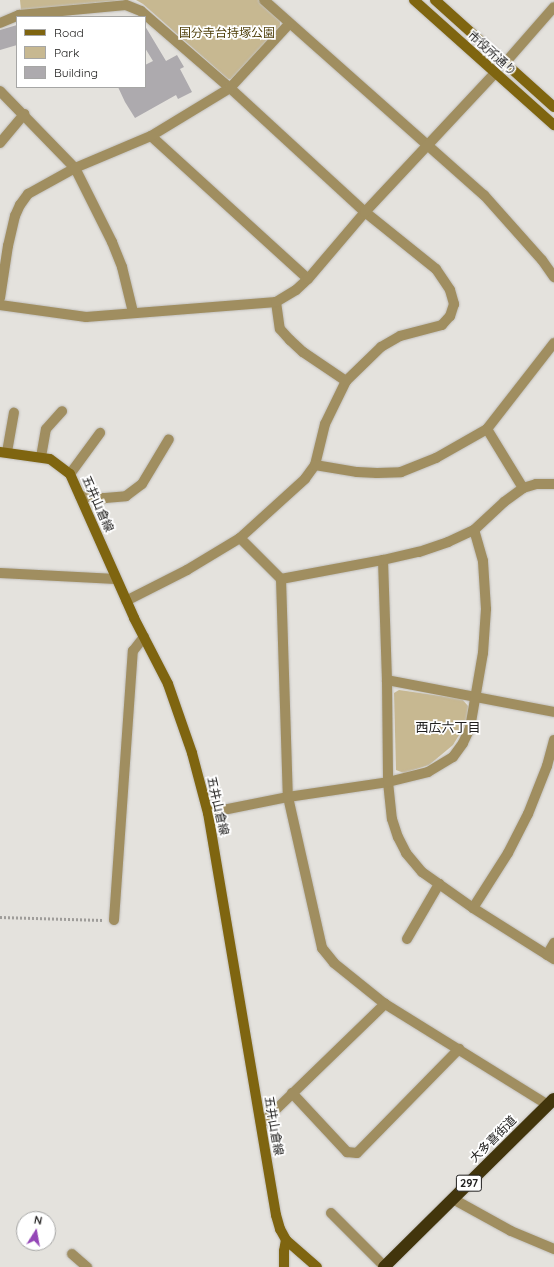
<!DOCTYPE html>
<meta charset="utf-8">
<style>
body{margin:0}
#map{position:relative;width:554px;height:1267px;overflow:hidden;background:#e4e2dd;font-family:Quicksand,"Noto Sans JP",sans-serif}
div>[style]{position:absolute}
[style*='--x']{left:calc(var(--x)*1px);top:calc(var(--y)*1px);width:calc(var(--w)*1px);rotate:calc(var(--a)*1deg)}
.green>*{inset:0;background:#c7b891}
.building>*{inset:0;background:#adaaae}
.path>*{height:2.5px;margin-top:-1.25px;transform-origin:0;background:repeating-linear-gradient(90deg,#9e9c99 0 2px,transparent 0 4px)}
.roads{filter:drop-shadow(0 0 1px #c1bfbb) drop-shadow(0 0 1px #c1bfbb)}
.street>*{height:10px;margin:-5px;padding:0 5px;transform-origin:5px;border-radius:5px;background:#a08e60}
.secondary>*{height:10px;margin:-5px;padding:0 5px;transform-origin:5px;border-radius:5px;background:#7f6510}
.highway>*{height:12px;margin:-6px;padding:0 6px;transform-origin:6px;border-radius:6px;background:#42350c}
span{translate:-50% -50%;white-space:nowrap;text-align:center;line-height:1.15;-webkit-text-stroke:3.5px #fff;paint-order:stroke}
.shield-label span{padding:1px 3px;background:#fff;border:1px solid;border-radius:3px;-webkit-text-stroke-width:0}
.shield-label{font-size:11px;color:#21201f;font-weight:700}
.park-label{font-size:12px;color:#4f3f0a}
.street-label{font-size:12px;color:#21201f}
.neighbourhood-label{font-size:13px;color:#21201f}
.legend{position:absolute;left:16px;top:16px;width:130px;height:72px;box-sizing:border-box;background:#fff;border:1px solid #a6a6a5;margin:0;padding:5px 7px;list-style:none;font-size:12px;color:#21201f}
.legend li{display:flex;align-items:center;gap:8px;height:20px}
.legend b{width:20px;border:1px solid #a6a6a5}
.north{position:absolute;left:16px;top:1211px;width:40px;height:40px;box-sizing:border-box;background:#fff;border:1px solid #a6a6a5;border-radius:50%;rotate:11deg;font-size:11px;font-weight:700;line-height:16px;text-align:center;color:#21201f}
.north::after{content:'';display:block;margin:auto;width:14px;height:18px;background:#9446b7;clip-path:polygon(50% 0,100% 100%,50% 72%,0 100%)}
</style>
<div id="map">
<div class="green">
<i style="clip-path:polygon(20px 0,123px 0,21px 10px)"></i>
<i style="clip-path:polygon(136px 0,258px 0,280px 19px,280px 27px,231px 79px,228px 79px,143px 4px)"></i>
<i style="clip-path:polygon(399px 690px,462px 699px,468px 706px,467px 722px,453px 745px,429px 765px,404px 773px,396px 770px,394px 693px)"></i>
</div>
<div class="building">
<i style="clip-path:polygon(17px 25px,17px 45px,0 50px,0 30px)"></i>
<i style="clip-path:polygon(145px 26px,166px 61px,177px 55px,184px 67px,180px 69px,192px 92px,178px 99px,176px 95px,135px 118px,125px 102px,118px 87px,145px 87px,145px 65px,153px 61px,145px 48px)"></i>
</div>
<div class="path">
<i style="--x:0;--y:917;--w:103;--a:1.7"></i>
</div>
<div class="roads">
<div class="street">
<i style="--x:264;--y:0;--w:294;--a:41.6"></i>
<i style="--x:484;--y:195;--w:87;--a:48.3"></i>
<i style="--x:542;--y:260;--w:21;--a:55"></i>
<i style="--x:0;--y:23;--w:21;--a:-23"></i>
<i style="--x:19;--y:15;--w:107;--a:-5.3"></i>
<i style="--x:126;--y:5;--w:16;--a:22"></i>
<i style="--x:141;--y:11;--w:118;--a:40.9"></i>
<i style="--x:230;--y:88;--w:183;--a:42.6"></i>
<i style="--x:365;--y:212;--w:91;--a:38.8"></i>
<i style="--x:436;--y:269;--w:25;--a:56"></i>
<i style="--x:450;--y:290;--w:15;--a:74"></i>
<i style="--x:454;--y:304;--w:13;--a:108"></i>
<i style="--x:450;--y:316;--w:12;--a:132"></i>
<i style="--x:442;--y:325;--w:43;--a:165.3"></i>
<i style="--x:400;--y:336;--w:22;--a:150"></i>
<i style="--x:381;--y:347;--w:49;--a:135.8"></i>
<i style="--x:346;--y:381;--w:48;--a:116"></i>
<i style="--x:325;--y:424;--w:42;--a:103.7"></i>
<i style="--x:315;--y:465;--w:17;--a:126"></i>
<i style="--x:305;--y:479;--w:88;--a:137.8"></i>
<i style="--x:240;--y:538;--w:62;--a:148.9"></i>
<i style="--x:187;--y:570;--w:68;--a:153.1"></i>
<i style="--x:505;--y:63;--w:74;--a:-48.8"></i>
<i style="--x:0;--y:91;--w:107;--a:45.8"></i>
<i style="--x:75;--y:168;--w:83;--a:63.4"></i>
<i style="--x:112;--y:242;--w:27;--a:68"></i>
<i style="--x:122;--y:267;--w:46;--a:76.3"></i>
<i style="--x:151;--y:136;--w:212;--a:42.3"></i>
<i style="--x:0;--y:143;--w:38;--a:-50"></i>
<i style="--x:0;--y:298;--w:53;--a:-81.3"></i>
<i style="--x:8;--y:246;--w:31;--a:-77"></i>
<i style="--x:15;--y:216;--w:12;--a:-66"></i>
<i style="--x:20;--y:205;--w:14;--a:-54"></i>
<i style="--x:28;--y:194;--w:54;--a:-29"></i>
<i style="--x:75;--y:168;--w:82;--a:-22.8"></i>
<i style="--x:151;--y:136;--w:92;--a:-31.3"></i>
<i style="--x:230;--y:88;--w:87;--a:-47.3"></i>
<i style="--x:276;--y:302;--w:27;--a:82"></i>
<i style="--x:280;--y:329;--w:15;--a:48"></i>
<i style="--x:290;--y:340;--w:18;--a:43"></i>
<i style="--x:303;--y:352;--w:52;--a:34"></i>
<i style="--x:0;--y:305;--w:87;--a:7.9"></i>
<i style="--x:86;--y:317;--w:191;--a:-4.5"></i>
<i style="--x:276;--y:302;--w:23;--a:-31"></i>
<i style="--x:296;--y:290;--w:16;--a:-43"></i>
<i style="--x:308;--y:279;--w:88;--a:-49.6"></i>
<i style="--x:365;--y:212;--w:190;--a:-46.9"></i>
<i style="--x:487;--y:429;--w:69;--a:58.6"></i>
<i style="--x:7;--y:452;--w:40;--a:-80"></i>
<i style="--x:41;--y:457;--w:28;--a:-80"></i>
<i style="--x:46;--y:429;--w:24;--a:-48"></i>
<i style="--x:315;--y:465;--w:43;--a:9.5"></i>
<i style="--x:357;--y:472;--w:20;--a:3"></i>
<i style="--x:377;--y:473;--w:24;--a:-2"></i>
<i style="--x:401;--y:472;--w:38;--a:-22"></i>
<i style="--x:436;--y:458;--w:59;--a:-29.6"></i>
<i style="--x:487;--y:429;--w:109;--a:-52.1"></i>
<i style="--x:70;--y:474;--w:51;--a:-53.8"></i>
<i style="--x:80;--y:496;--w:25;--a:5"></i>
<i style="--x:105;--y:498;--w:21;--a:-5"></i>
<i style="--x:126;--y:496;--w:20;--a:-37"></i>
<i style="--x:142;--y:484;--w:52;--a:-59"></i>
<i style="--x:240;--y:538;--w:58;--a:45"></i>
<i style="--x:281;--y:579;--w:218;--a:88.2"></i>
<i style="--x:288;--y:797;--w:155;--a:77.3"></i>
<i style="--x:322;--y:948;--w:19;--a:51"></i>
<i style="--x:334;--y:963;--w:65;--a:38.8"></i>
<i style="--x:385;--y:1004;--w:192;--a:31.8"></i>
<i style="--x:383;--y:560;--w:120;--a:88.1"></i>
<i style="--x:387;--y:680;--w:102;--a:89.4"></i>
<i style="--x:388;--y:782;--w:37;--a:84"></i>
<i style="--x:392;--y:819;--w:19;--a:72"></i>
<i style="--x:398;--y:837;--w:18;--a:63"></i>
<i style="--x:406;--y:853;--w:25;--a:50"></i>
<i style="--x:422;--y:872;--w:62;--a:35.2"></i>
<i style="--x:473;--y:908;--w:96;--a:32.2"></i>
<i style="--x:0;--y:573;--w:116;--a:3"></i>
<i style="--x:281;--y:579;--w:104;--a:-10.6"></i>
<i style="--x:383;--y:560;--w:37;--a:-13"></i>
<i style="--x:419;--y:552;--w:31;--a:-19"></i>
<i style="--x:448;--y:542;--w:29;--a:-25"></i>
<i style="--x:474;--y:530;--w:41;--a:-43"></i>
<i style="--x:504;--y:502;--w:24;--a:-36"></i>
<i style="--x:523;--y:488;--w:14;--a:-17"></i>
<i style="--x:536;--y:484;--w:18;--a:0"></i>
<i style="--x:387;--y:680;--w:170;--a:10.8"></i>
<i style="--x:208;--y:813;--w:82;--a:-11.3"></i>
<i style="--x:288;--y:797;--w:101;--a:-8.5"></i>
<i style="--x:388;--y:782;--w:41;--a:-14"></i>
<i style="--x:428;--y:772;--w:29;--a:-31"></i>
<i style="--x:453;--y:757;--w:17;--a:-54"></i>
<i style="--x:463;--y:743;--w:17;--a:-65"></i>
<i style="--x:470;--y:728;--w:76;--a:-80.2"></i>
<i style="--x:483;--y:653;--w:44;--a:-86.1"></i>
<i style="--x:486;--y:609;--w:48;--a:-93.6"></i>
<i style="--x:483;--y:561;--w:32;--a:-106"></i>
<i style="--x:473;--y:908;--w:65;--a:-57.5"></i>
<i style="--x:508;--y:853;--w:44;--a:-62.9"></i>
<i style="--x:528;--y:814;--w:52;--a:-68.4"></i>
<i style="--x:547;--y:766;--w:27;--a:-75"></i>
<i style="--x:114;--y:920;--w:270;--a:-86"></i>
<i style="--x:133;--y:651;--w:18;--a:-52"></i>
<i style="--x:407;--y:939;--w:64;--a:-59.8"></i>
<i style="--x:547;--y:955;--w:14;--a:-60"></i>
<i style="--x:292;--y:1093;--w:81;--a:47"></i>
<i style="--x:347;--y:1152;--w:10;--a:6"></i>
<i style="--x:357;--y:1153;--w:146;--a:-45.6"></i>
<i style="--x:261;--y:1124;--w:173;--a:-44.1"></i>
<i style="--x:453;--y:1199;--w:66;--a:28.9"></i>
<i style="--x:511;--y:1231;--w:47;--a:22.7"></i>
<i style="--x:331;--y:1213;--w:76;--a:45"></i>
<i style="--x:72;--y:1254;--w:20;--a:41"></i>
</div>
<div class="secondary">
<i style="--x:414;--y:0;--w:188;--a:41.8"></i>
<i style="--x:435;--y:0;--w:160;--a:42"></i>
<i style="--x:0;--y:452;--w:50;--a:8"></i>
<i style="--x:50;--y:459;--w:25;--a:37"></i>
<i style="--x:70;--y:474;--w:158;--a:66"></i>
<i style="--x:134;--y:618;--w:74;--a:62.7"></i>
<i style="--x:168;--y:684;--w:73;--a:70.8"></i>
<i style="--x:192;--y:753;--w:62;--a:75.1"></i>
<i style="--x:208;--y:813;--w:408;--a:80.4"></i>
<i style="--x:276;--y:1215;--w:15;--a:74"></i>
<i style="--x:280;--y:1229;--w:13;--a:61"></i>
<i style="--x:286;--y:1240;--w:41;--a:41.1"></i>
<i style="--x:284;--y:1267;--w:16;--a:-90"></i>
<i style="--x:284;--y:1251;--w:11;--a:-80"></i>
</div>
<div class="highway">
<i style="--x:384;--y:1267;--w:239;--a:-44.7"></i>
</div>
</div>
<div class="shield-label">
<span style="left:469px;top:1183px">297</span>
</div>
<div class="park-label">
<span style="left:227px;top:33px">国分寺台持塚公園</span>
</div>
<div class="street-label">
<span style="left:492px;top:53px;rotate:42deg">市役所通り</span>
<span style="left:98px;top:504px;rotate:66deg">五井山倉線</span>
<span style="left:218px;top:806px;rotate:77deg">五井山倉線</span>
<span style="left:274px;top:1126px;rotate:80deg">五井山倉線</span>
<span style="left:493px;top:1139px;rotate:-45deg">大多喜街道</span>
</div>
<div class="neighbourhood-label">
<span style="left:448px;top:727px">西広六丁目</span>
</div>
<ul class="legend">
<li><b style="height:5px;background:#7f6510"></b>Road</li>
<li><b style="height:11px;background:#c7b891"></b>Park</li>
<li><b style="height:11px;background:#adaaae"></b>Building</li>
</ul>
<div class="north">N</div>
</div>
